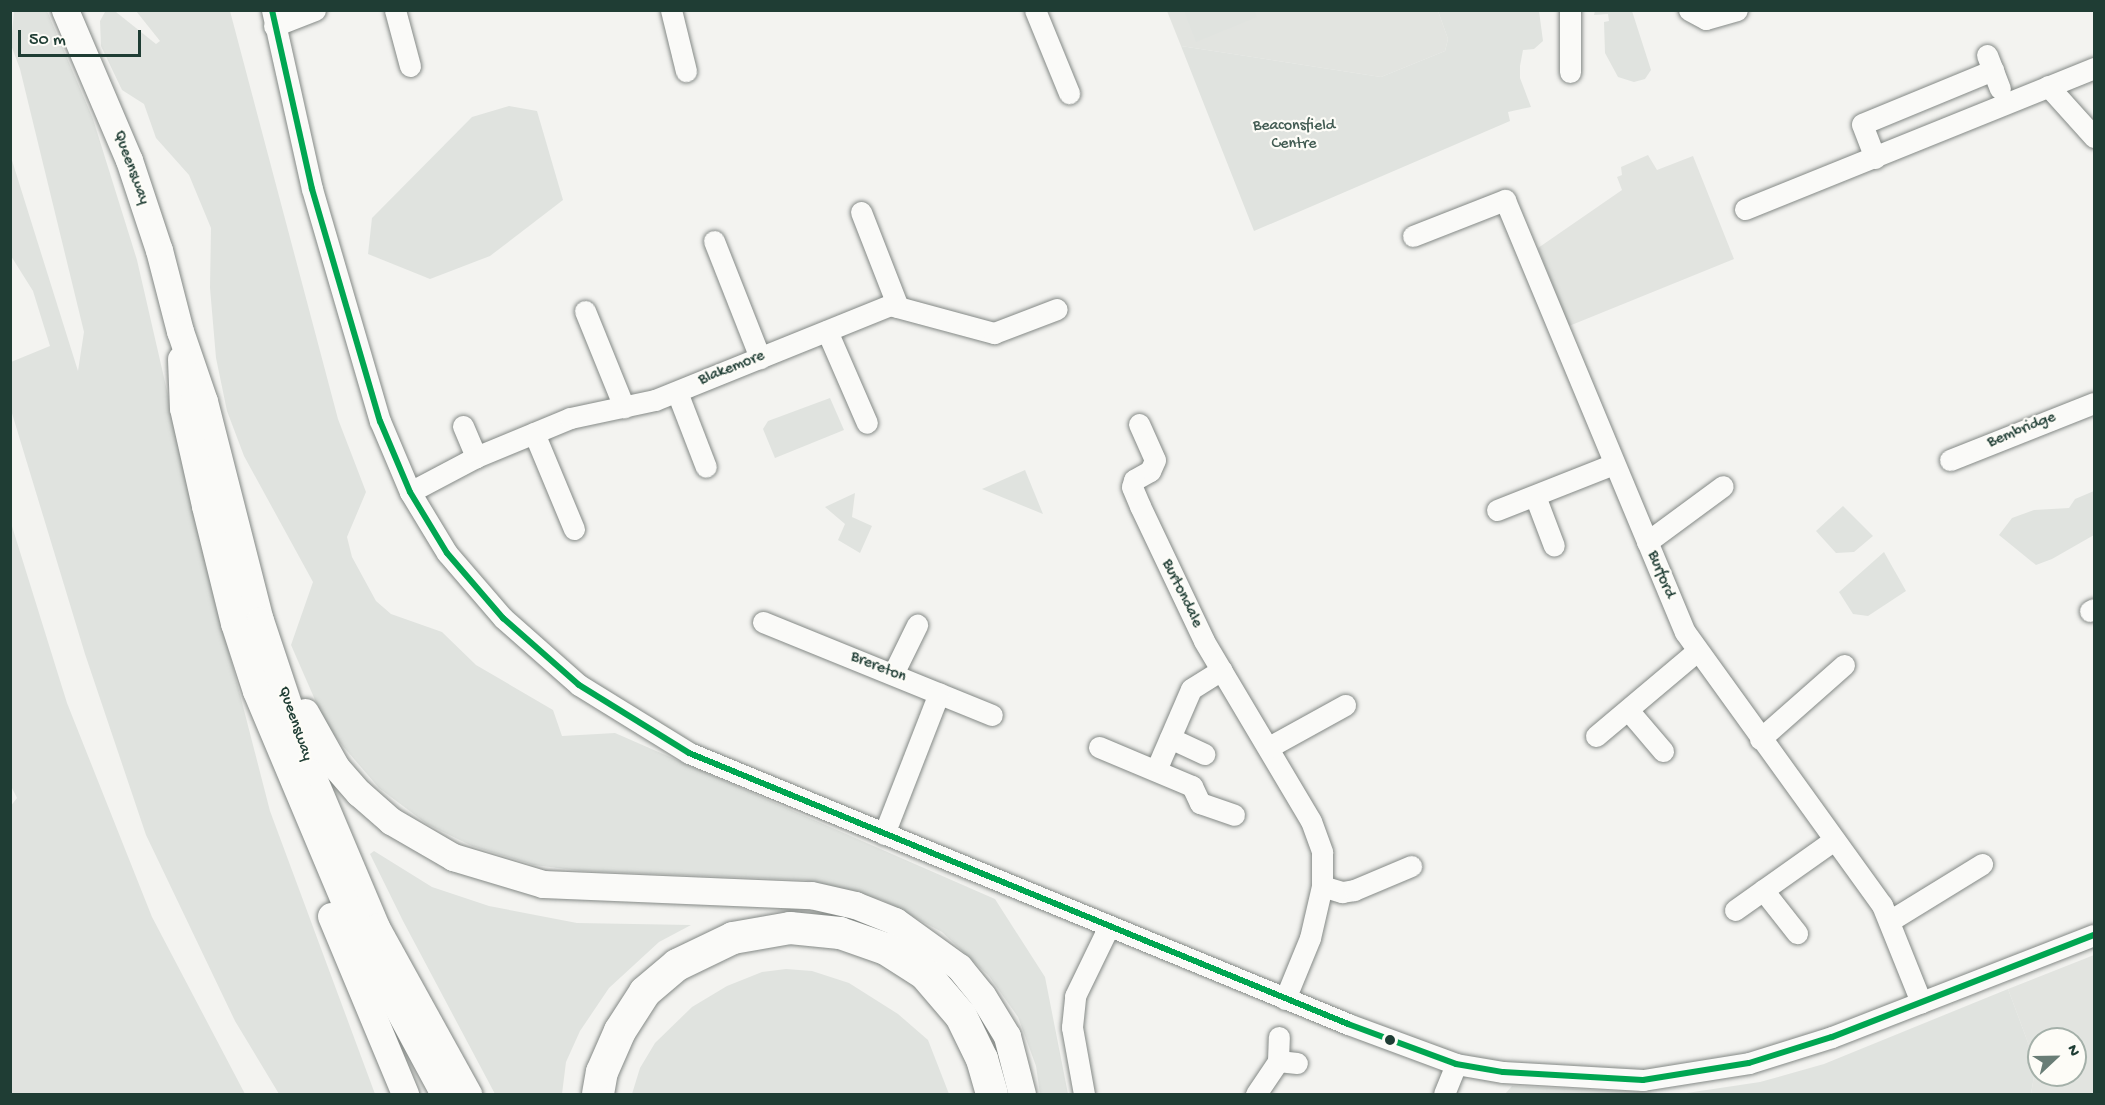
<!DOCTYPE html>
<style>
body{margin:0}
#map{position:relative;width:2105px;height:1105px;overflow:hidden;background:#f3f3f0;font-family:"Gochi Hand",sans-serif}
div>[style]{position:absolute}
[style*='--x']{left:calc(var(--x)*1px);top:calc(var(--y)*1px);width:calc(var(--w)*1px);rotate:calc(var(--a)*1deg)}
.built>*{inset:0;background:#e2e4e0}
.green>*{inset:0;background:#e0e3df}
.roads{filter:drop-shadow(0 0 2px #848986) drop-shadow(0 0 2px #848986)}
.minor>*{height:21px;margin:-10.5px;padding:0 10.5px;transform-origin:10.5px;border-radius:10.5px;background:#fafaf8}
.major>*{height:27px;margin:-13.5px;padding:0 13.5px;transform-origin:13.5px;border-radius:13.5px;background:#fafaf8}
.highway>*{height:32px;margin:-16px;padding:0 16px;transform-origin:16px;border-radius:16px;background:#fafaf8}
.bus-1>*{height:6px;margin:-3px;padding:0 3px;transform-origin:3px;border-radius:3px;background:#00a651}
.dots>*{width:16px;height:16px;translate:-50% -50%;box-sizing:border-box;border:3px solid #fdfcf7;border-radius:50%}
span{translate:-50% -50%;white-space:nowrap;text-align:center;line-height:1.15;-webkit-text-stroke:4.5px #fdfcf7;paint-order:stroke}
.park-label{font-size:16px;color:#435c53}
.street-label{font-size:16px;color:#1f3d34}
.frame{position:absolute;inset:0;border:12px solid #1f3d34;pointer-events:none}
.north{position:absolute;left:2027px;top:1027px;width:60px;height:60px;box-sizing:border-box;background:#fdfcf7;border:2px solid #a4b0a9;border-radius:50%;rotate:68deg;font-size:16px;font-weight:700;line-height:24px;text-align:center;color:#1f3d34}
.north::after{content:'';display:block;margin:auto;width:21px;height:27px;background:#697d76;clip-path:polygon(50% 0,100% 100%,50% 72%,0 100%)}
.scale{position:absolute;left:18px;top:30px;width:123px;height:27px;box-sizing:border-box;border:3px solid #1f3d34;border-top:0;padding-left:8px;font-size:18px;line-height:21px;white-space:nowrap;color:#1f3d34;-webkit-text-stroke:4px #fdfcf7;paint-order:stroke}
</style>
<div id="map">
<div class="built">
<i style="clip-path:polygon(1167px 11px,1438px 11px,1448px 39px,1445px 51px,1381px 77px,1181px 46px)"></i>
<i style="clip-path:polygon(1648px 155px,1657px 170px,1693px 156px,1734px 259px,1569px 326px,1538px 248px,1622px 190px,1617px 177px,1622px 175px,1621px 167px)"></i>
<i style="clip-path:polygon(evenodd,2094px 955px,2094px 1094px,2031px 1094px,2036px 1064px,2008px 989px,2094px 955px,2039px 1039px,2075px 1039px,2075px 1075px,2039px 1075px,2039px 1039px)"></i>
</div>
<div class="green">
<i style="clip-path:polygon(14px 11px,47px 11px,93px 119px,137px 260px,210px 578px,270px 811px,375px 1094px,279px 1094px,235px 1021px,146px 835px,85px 654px,11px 410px,11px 362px,50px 346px,33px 291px,11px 256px,10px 154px,78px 371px,84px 332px,20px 69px,11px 45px)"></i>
<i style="clip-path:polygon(136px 11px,230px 11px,338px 419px,366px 492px,347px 537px,352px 557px,376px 601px,391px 614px,442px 632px,476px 665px,553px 710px,562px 736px,615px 733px,995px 899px,1045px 977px,1068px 1094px,1040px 1094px,1036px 1066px,1018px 1017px,989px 976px,942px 932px,882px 900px,805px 880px,582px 871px,534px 865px,472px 846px,427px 824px,379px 788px,342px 745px,326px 725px,291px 645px,313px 582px,244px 456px,227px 411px,216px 358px,210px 288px,211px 228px,189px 175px,156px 138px,144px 104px,122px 90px,101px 46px,100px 21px,105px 12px,116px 12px,156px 44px,160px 41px)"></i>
<i style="clip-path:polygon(1184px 11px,1255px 11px,1257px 17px,1196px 42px)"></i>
<i style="clip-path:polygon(1438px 11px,1539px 11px,1543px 41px,1534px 49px,1523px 50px,1520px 66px,1520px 78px,1531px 107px,1508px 112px,1510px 121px,1254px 231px,1181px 46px,1381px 77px,1445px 51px,1448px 39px)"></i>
<i style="clip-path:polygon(1595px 11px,1632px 11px,1651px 70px,1645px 79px,1634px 82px,1618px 77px,1605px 53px,1604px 22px,1609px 21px,1608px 14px,1594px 15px)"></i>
<i style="clip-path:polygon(509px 106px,537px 111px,563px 200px,490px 256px,430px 279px,368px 254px,372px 218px,472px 117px)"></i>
<i style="clip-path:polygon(830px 398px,844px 430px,775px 458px,763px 429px,768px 421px)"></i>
<i style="clip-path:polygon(1025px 470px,1043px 514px,982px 489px)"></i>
<i style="clip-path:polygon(2094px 491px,2094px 535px,2052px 559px,2036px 565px,1999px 535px,2012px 518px,2034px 510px,2069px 508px,2075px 499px)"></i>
<i style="clip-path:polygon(855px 493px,852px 517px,872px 526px,860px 553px,838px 540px,845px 524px,825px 507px)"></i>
<i style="clip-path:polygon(1843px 506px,1873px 536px,1854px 552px,1836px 553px,1816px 531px)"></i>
<i style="clip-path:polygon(11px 523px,67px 703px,152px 917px,245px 1094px,11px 1094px,10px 807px,17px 798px,10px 784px)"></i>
<i style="clip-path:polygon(1884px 552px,1906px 591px,1868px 616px,1853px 614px,1839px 592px)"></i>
<i style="clip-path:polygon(374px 851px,432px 887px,489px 906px,577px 923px,691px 925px,659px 942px,609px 988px,580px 1031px,566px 1062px,562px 1094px,495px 1094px,403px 921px,370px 854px)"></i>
<i style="clip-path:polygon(786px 969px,812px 971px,849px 983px,898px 1014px,928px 1040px,949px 1094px,632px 1094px,640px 1068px,655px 1043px,692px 1007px,727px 986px,762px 972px)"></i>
<i style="clip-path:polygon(2008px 989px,2036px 1064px,2031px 1094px,1680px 1094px,1760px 1082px,1824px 1064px)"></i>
<i style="clip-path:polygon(1512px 1086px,1658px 1093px,1658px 1094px,1505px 1094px)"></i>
</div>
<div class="roads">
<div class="minor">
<i style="--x:272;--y:10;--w:183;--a:77.4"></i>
<i style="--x:312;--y:189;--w:242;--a:73.7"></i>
<i style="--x:380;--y:421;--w:77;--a:67.1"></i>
<i style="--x:410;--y:492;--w:71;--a:58.8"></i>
<i style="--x:447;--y:553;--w:86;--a:49.3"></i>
<i style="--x:503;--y:618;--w:101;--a:41.4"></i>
<i style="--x:579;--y:685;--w:129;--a:31.7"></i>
<i style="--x:689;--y:753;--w:713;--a:22.35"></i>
<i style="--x:1348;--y:1024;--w:115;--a:20.3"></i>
<i style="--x:1456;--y:1064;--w:48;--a:9.7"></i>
<i style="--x:1503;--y:1072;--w:140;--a:3.3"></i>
<i style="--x:1643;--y:1080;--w:107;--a:-9.1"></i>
<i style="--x:1749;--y:1063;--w:87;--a:-17.4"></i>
<i style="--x:1832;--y:1037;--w:281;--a:-21.3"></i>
<i style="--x:395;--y:10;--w:58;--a:75"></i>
<i style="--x:671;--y:10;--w:63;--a:76.2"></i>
<i style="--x:1035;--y:10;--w:90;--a:67.7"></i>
<i style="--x:1570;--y:10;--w:62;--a:90"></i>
<i style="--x:1689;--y:10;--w:19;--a:28"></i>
<i style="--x:1706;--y:19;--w:32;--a:-16"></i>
<i style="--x:274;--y:26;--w:44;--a:-21.3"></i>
<i style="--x:1987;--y:55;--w:36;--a:69"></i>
<i style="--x:2048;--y:86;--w:69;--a:48"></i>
<i style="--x:1875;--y:158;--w:36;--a:-111"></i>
<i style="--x:1862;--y:124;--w:142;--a:-22.4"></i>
<i style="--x:1745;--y:209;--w:376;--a:-22"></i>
<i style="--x:861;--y:212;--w:102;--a:68.7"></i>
<i style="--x:1413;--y:236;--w:99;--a:-21.4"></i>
<i style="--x:1505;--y:200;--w:468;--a:67.4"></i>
<i style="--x:1685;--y:632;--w:337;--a:54.2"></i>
<i style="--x:1882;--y:905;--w:105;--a:68.1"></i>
<i style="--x:714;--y:241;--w:126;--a:68.5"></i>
<i style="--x:585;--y:311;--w:104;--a:67.9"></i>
<i style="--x:827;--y:331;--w:100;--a:66.5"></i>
<i style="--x:677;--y:392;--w:80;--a:68.9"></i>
<i style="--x:1139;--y:424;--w:39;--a:66"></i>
<i style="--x:1155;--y:460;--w:12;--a:114"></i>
<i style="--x:1150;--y:471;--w:18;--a:151"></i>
<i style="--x:1134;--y:480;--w:7;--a:106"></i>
<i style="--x:1132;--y:487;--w:21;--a:67"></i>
<i style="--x:1140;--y:506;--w:149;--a:64.6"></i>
<i style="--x:1204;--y:641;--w:209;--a:59.3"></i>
<i style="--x:1311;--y:821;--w:33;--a:70"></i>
<i style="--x:1322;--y:852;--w:34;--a:90"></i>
<i style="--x:1322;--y:886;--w:53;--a:103"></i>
<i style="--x:1310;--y:938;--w:66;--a:112.3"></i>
<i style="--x:463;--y:426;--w:34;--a:67"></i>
<i style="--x:534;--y:433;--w:104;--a:67.4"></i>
<i style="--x:1950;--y:460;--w:155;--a:-21.6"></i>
<i style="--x:410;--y:492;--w:75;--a:-27.9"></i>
<i style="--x:476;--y:457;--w:102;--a:-22.5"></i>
<i style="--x:570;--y:418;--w:87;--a:-12"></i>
<i style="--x:655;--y:400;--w:253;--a:-22"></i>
<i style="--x:890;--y:305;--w:108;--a:15.1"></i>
<i style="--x:994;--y:333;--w:67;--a:-20.9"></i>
<i style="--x:1535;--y:496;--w:53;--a:69.2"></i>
<i style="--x:1497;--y:510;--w:126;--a:-21.5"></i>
<i style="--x:1647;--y:542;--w:94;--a:-36.4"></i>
<i style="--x:2090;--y:611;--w:4;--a:-27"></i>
<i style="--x:763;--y:622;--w:247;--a:22.1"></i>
<i style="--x:893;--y:674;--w:55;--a:-63.9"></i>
<i style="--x:1628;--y:710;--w:54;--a:49.5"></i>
<i style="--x:1596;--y:736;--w:132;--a:-40.1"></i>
<i style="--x:1170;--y:738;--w:38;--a:25"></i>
<i style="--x:1760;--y:739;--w:112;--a:-41.4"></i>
<i style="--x:1099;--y:747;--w:101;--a:22.8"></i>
<i style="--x:1192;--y:786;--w:19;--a:65"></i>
<i style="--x:1200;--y:803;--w:36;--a:19"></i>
<i style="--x:1269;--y:747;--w:87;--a:-28.9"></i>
<i style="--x:1156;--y:770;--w:88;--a:-66.6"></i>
<i style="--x:1191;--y:689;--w:36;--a:-32"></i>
<i style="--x:884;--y:834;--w:151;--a:-68.7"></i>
<i style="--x:1322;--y:886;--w:21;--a:17"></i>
<i style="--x:1342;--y:892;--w:12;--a:-9"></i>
<i style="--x:1354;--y:890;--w:62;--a:-22.8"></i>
<i style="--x:1763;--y:890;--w:55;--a:51.7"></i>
<i style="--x:1735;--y:910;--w:121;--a:-35.3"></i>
<i style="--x:1891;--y:920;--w:107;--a:-31.6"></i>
<i style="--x:1278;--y:1061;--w:19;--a:6"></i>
<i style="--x:1084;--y:1094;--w:68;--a:-100.2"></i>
<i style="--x:1072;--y:1027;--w:31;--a:-84"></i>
<i style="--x:1075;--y:996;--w:76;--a:-64.1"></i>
<i style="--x:1256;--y:1094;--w:40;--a:-56"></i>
<i style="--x:1278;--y:1061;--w:24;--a:-88"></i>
<i style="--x:1444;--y:1094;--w:32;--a:-68"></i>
</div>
<div class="major">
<i style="--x:65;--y:10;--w:163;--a:66.9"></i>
<i style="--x:129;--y:160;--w:95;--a:71.6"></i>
<i style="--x:159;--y:250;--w:84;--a:75.5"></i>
<i style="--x:180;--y:331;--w:74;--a:71.1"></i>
<i style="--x:204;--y:401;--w:226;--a:75.7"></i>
<i style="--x:260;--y:620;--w:161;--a:71.6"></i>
<i style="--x:311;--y:773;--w:167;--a:67.1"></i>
<i style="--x:376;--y:927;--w:191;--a:61.1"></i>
<i style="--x:181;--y:359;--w:49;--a:87.7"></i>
<i style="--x:183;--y:408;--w:100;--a:77.3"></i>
<i style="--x:205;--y:506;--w:121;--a:76.1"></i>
<i style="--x:234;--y:623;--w:71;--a:72.1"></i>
<i style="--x:256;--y:691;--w:268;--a:67.2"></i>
<i style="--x:360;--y:938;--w:177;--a:61.7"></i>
<i style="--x:305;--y:712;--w:63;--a:60.6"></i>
<i style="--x:336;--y:767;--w:35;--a:49"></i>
<i style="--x:359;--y:793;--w:43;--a:41.2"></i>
<i style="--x:391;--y:821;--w:72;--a:30.1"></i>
<i style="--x:453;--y:857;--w:94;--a:16.7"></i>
<i style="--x:543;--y:884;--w:268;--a:2.4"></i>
<i style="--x:811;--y:895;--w:45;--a:12.8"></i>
<i style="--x:855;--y:905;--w:43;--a:21.8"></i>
<i style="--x:895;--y:921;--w:79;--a:35.7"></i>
<i style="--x:959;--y:967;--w:36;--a:51"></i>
<i style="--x:982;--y:995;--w:48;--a:58.6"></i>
<i style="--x:1007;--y:1036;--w:60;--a:75.5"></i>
<i style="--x:331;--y:916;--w:193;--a:67.4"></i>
</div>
<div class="highway">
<i style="--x:598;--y:1094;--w:22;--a:-80"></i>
<i style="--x:602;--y:1072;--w:45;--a:-66.3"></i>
<i style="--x:620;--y:1031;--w:46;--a:-57.3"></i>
<i style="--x:645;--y:992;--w:42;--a:-40.2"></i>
<i style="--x:677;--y:965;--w:62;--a:-25.7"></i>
<i style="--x:733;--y:938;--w:58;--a:-10"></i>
<i style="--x:790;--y:928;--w:50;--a:5.7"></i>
<i style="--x:840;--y:933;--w:49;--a:19.2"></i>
<i style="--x:886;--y:949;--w:46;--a:32.7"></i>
<i style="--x:925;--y:974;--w:55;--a:49.4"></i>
<i style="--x:961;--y:1016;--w:48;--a:64"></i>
<i style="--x:982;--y:1059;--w:36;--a:74"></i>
</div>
</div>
<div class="bus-1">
<i style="--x:272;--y:10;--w:183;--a:77.4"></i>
<i style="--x:312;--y:189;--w:242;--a:73.7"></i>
<i style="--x:380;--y:421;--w:77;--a:67.1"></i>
<i style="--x:410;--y:492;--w:71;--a:58.8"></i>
<i style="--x:447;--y:553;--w:86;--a:49.3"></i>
<i style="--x:503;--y:618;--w:101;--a:41.4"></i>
<i style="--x:579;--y:685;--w:129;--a:31.7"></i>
<i style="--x:689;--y:753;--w:713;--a:22.35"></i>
<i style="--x:1348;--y:1024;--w:115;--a:20.3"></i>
<i style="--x:1456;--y:1064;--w:48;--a:9.7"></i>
<i style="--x:1503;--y:1072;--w:140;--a:3.3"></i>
<i style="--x:1643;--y:1080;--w:107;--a:-9.1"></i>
<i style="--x:1749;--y:1063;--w:87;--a:-17.4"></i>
<i style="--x:1832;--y:1037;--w:281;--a:-21.3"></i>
</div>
<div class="dots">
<i style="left:1390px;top:1040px;background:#1f3d34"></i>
</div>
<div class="park-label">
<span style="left:1294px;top:136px">Beaconsfield<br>Centre</span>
</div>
<div class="street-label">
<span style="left:130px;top:168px;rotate:70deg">Queensway</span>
<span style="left:732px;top:369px;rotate:-22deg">Blakemore</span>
<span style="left:2022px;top:431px;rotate:-22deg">Bembridge</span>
<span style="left:1660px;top:575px;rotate:68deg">Burford</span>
<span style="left:1181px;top:594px;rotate:64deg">Burtondale</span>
<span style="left:878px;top:668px;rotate:22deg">Brereton</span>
<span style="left:294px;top:724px;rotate:71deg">Queensway</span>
</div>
<div class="frame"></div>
<div class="north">N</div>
<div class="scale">50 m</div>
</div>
